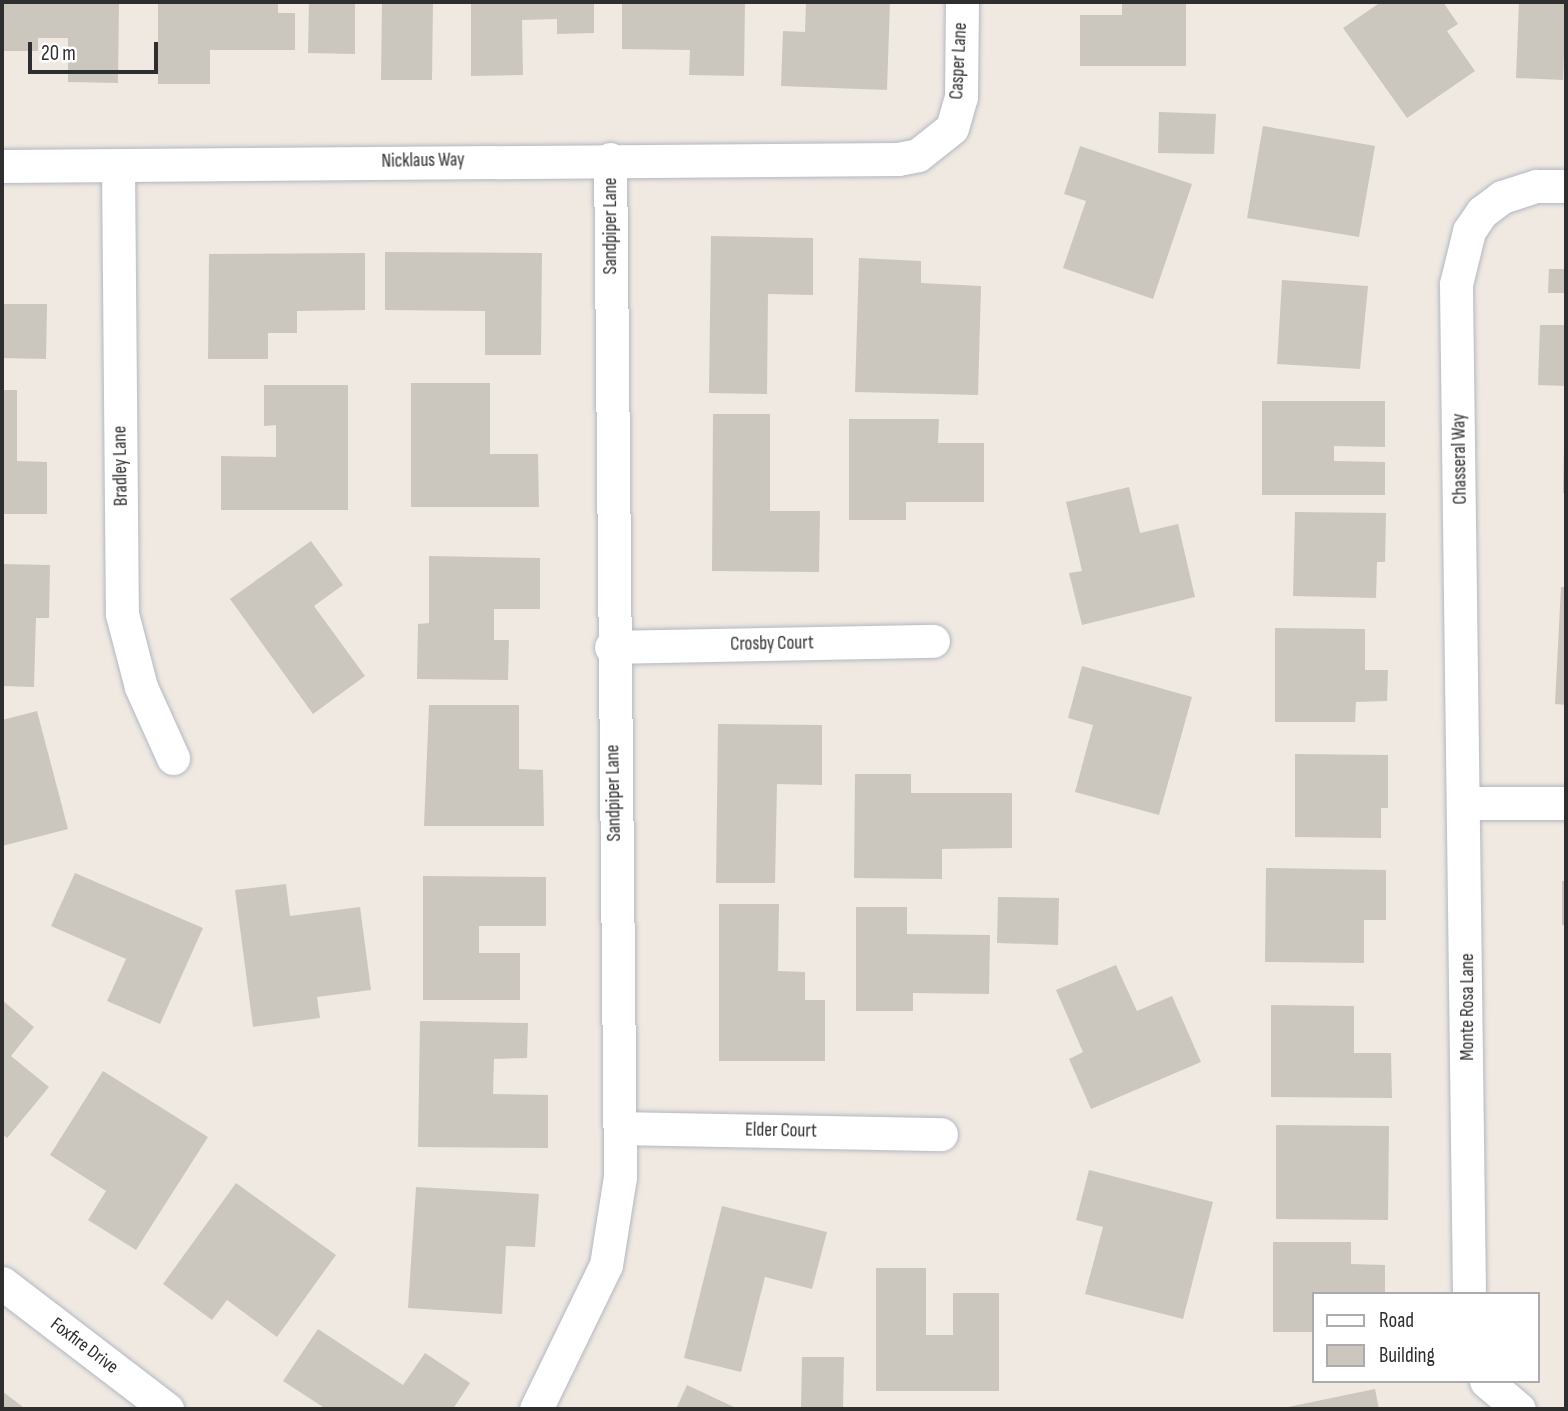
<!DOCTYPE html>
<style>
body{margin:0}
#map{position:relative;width:1568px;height:1411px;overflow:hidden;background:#efe9e1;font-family:"Sofia Sans Condensed",sans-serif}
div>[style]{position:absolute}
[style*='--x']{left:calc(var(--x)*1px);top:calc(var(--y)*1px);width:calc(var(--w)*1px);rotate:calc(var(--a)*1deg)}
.building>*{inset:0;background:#cbc7bf}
.roads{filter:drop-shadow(0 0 2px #b4b7c1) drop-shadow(0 0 2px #b4b7c1)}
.street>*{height:33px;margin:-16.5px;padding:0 16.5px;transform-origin:16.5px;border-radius:16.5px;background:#fff}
span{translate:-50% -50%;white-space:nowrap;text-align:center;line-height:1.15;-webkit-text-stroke:6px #fff;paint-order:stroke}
.street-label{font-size:19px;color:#2e2e2e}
.frame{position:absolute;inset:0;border:4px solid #2e2e2e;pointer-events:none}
.legend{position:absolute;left:1312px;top:1292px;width:228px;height:91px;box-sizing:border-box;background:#fff;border:2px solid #ababab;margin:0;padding:9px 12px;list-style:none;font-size:21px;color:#2e2e2e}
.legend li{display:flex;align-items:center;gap:14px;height:35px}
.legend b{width:35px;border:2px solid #ababab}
.scale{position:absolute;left:28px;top:42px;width:130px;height:32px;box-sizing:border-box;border:4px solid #2e2e2e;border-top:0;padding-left:9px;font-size:21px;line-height:24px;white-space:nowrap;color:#2e2e2e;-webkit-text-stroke:5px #fff;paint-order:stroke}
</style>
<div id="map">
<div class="building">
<i style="clip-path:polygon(2px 2px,119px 2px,118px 83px,68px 82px,68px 38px,38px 38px,38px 51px,2px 51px)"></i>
<i style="clip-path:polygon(158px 2px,278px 2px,278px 13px,295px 13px,295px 50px,210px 50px,210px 84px,158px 84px)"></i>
<i style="clip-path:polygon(309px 2px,355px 2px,355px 54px,308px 53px)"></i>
<i style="clip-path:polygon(382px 2px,433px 2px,432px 80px,381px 80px)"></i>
<i style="clip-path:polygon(471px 2px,594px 2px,594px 33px,557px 34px,557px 19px,522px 20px,523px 75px,471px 76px)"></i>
<i style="clip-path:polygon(622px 2px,745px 2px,744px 76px,689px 75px,690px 50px,622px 49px)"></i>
<i style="clip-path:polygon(806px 2px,890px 2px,887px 90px,781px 86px,783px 31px,805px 32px)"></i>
<i style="clip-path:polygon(1122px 2px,1186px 2px,1186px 66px,1080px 66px,1080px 15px,1122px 15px)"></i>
<i style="clip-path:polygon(1381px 2px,1443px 2px,1458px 24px,1447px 31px,1475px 71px,1407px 118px,1343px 28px)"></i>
<i style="clip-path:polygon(1519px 2px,1566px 2px,1563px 80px,1516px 78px)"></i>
<i style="clip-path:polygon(1159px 112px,1216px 114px,1214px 154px,1158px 153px)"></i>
<i style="clip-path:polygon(1263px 126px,1375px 146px,1359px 237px,1247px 218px)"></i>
<i style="clip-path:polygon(1080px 146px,1192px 184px,1153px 299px,1063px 268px,1086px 201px,1064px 194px)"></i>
<i style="clip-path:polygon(711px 236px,813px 238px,813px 295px,768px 294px,767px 394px,709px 393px)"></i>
<i style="clip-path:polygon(385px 252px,542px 253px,541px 355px,485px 355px,485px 311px,385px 310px)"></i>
<i style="clip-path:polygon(365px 253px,365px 310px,297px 311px,297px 333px,268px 333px,268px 359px,208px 359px,209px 254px)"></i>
<i style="clip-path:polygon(859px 258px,921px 261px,921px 283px,981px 286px,978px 395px,855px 392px)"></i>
<i style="clip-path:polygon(1549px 269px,1566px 269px,1566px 293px,1548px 293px)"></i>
<i style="clip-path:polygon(1282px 280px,1368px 286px,1360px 369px,1277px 364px)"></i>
<i style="clip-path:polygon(2px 304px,47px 304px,46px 359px,2px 358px)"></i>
<i style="clip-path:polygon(1540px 325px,1566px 325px,1566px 386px,1538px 385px)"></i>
<i style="clip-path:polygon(411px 383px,490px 383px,490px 454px,538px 454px,539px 507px,411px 507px)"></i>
<i style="clip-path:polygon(264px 385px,348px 385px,348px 510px,221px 510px,221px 456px,276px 457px,276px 425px,264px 426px)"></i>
<i style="clip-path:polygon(2px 390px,17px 390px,17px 461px,47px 462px,47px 514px,2px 514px)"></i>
<i style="clip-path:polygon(1262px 401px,1385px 401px,1385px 447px,1334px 446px,1334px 461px,1385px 462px,1385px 495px,1262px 495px)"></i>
<i style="clip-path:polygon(713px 414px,770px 414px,770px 511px,820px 511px,819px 572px,712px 571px)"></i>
<i style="clip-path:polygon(849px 419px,939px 419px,938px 443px,984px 443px,984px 502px,906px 502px,906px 520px,849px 520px)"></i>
<i style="clip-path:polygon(1564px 447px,1566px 447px,1566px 493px,1563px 493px)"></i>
<i style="clip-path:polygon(1129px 487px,1140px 533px,1178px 524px,1195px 597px,1082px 625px,1069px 573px,1082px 571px,1066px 502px)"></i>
<i style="clip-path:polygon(1295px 512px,1386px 513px,1385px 562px,1377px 562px,1376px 598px,1293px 596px)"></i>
<i style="clip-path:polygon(311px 541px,343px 585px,314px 606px,365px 676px,313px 714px,230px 599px)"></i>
<i style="clip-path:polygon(429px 556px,540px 558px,540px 609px,494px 609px,494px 640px,509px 640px,508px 680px,417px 679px,418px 624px,429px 623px)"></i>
<i style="clip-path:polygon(2px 564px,50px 565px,49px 618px,36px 618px,34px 687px,2px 686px)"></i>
<i style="clip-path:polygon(1561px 587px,1566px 587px,1566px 705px,1555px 704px)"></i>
<i style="clip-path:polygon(1275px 628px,1365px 629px,1365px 670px,1388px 670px,1387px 701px,1356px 702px,1355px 722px,1275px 722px)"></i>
<i style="clip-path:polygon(1082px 666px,1192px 697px,1159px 815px,1075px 792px,1093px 725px,1068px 718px)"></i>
<i style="clip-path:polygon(429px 705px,519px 705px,519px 769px,543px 770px,544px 826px,424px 826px)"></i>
<i style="clip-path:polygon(37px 711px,68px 829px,2px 846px,2px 720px)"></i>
<i style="clip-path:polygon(718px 724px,822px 725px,822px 785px,777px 784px,775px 883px,716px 883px)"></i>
<i style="clip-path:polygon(1295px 754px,1388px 755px,1388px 808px,1381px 808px,1381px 838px,1295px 837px)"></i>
<i style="clip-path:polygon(855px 774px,911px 774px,911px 793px,1012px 793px,1012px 848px,942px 849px,942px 879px,854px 878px)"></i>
<i style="clip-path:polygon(1266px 868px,1386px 870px,1386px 920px,1364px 920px,1364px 963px,1265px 962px)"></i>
<i style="clip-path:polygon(75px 873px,203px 928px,160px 1024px,107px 1001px,126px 959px,51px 926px)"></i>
<i style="clip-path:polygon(423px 876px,546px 877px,546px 926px,479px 926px,479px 953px,520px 953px,520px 1000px,423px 1000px)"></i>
<i style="clip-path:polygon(1562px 881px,1566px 881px,1566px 925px,1562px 925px)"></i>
<i style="clip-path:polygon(286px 884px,290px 916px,360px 907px,371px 990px,317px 997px,320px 1018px,253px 1027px,235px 890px)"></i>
<i style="clip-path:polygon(998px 897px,1059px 898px,1058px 945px,997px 943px)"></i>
<i style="clip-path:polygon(719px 904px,779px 904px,778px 971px,805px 972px,805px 1000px,825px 1000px,825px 1061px,719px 1061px)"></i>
<i style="clip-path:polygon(856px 907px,907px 907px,907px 934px,990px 935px,989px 994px,913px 993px,913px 1011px,856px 1011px)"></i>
<i style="clip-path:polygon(1116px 965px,1137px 1011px,1172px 996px,1201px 1062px,1091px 1109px,1069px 1059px,1083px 1052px,1056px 990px)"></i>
<i style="clip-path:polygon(2px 1000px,34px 1027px,11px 1056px,49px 1087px,7px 1138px,2px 1134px)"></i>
<i style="clip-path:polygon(1271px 1005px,1354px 1006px,1354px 1053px,1391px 1053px,1392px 1098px,1271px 1097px)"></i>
<i style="clip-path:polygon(420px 1021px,528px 1023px,527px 1058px,494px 1059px,493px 1094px,548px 1095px,548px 1148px,418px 1147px)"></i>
<i style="clip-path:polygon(103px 1071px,208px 1137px,136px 1250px,88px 1220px,106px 1191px,50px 1155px)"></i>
<i style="clip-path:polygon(1276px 1125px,1389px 1126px,1388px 1220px,1276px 1219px)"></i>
<i style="clip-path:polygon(1089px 1170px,1213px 1202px,1183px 1319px,1085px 1294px,1103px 1227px,1076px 1220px)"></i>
<i style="clip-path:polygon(236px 1183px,336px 1255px,277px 1337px,227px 1300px,212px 1320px,163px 1284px)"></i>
<i style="clip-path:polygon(416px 1187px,539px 1194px,535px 1247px,506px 1246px,502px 1314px,408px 1308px)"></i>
<i style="clip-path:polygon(722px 1206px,827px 1232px,812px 1289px,765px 1277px,741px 1372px,684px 1358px)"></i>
<i style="clip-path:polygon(1273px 1242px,1351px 1242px,1351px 1264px,1385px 1265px,1385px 1294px,1314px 1294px,1314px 1332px,1273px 1332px)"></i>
<i style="clip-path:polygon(876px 1268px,926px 1268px,926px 1335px,953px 1335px,953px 1293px,999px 1293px,999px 1391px,876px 1391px)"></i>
<i style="clip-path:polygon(318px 1329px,403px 1385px,425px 1353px,470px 1383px,453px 1409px,326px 1409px,283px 1381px)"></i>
<i style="clip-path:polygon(802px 1357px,844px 1357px,843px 1409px,801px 1408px)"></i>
<i style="clip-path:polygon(687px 1385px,738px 1409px,676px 1409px)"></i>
<i style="clip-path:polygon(1375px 1389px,1379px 1409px,1283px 1409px,1283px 1408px)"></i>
<i style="clip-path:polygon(2px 1391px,23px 1407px,21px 1409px,2px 1409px)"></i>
</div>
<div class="roads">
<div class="street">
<i style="--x:118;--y:165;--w:449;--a:89.5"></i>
<i style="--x:122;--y:614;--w:75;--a:75.4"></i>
<i style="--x:141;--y:687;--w:78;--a:65.7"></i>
<i style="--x:2;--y:166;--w:896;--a:-0.45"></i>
<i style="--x:898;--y:159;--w:20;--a:-11"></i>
<i style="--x:918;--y:155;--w:43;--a:-38.5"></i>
<i style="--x:952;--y:128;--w:32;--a:-74"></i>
<i style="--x:961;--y:97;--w:95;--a:-89.4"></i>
<i style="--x:611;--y:647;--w:322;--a:-1.1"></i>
<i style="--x:1466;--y:803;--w:100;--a:0"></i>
<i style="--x:620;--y:1128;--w:321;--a:1.1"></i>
<i style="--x:2;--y:1283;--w:208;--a:37.4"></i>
<i style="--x:1469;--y:1294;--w:1010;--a:-90.74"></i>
<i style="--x:1456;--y:284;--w:55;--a:-76.2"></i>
<i style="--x:1469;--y:231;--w:23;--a:-56"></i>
<i style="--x:1482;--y:212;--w:25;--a:-37"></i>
<i style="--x:1502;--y:197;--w:36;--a:-18"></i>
<i style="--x:1536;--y:186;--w:30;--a:0"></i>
<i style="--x:1486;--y:1381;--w:43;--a:40.3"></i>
<i style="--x:536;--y:1409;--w:160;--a:-64.1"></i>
<i style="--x:606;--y:1265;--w:89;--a:-81"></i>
<i style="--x:620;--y:1177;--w:1018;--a:-90.56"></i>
</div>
</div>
<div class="street-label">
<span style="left:959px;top:61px;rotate:-87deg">Casper Lane</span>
<span style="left:423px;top:161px;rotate:-1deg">Nicklaus Way</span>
<span style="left:611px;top:226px;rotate:-90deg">Sandpiper Lane</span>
<span style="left:1460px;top:459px;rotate:-91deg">Chasseral Way</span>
<span style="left:121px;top:466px;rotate:-91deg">Bradley Lane</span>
<span style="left:772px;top:644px;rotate:-1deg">Crosby Court</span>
<span style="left:614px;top:793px;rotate:-91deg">Sandpiper Lane</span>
<span style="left:1468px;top:1007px;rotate:-90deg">Monte Rosa Lane</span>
<span style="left:781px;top:1131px;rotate:1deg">Elder Court</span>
<span style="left:84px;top:1346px;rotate:37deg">Foxfire Drive</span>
</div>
<div class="frame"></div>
<ul class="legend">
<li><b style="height:9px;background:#fff"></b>Road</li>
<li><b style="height:19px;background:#cbc7bf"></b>Building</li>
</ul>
<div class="scale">20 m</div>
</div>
